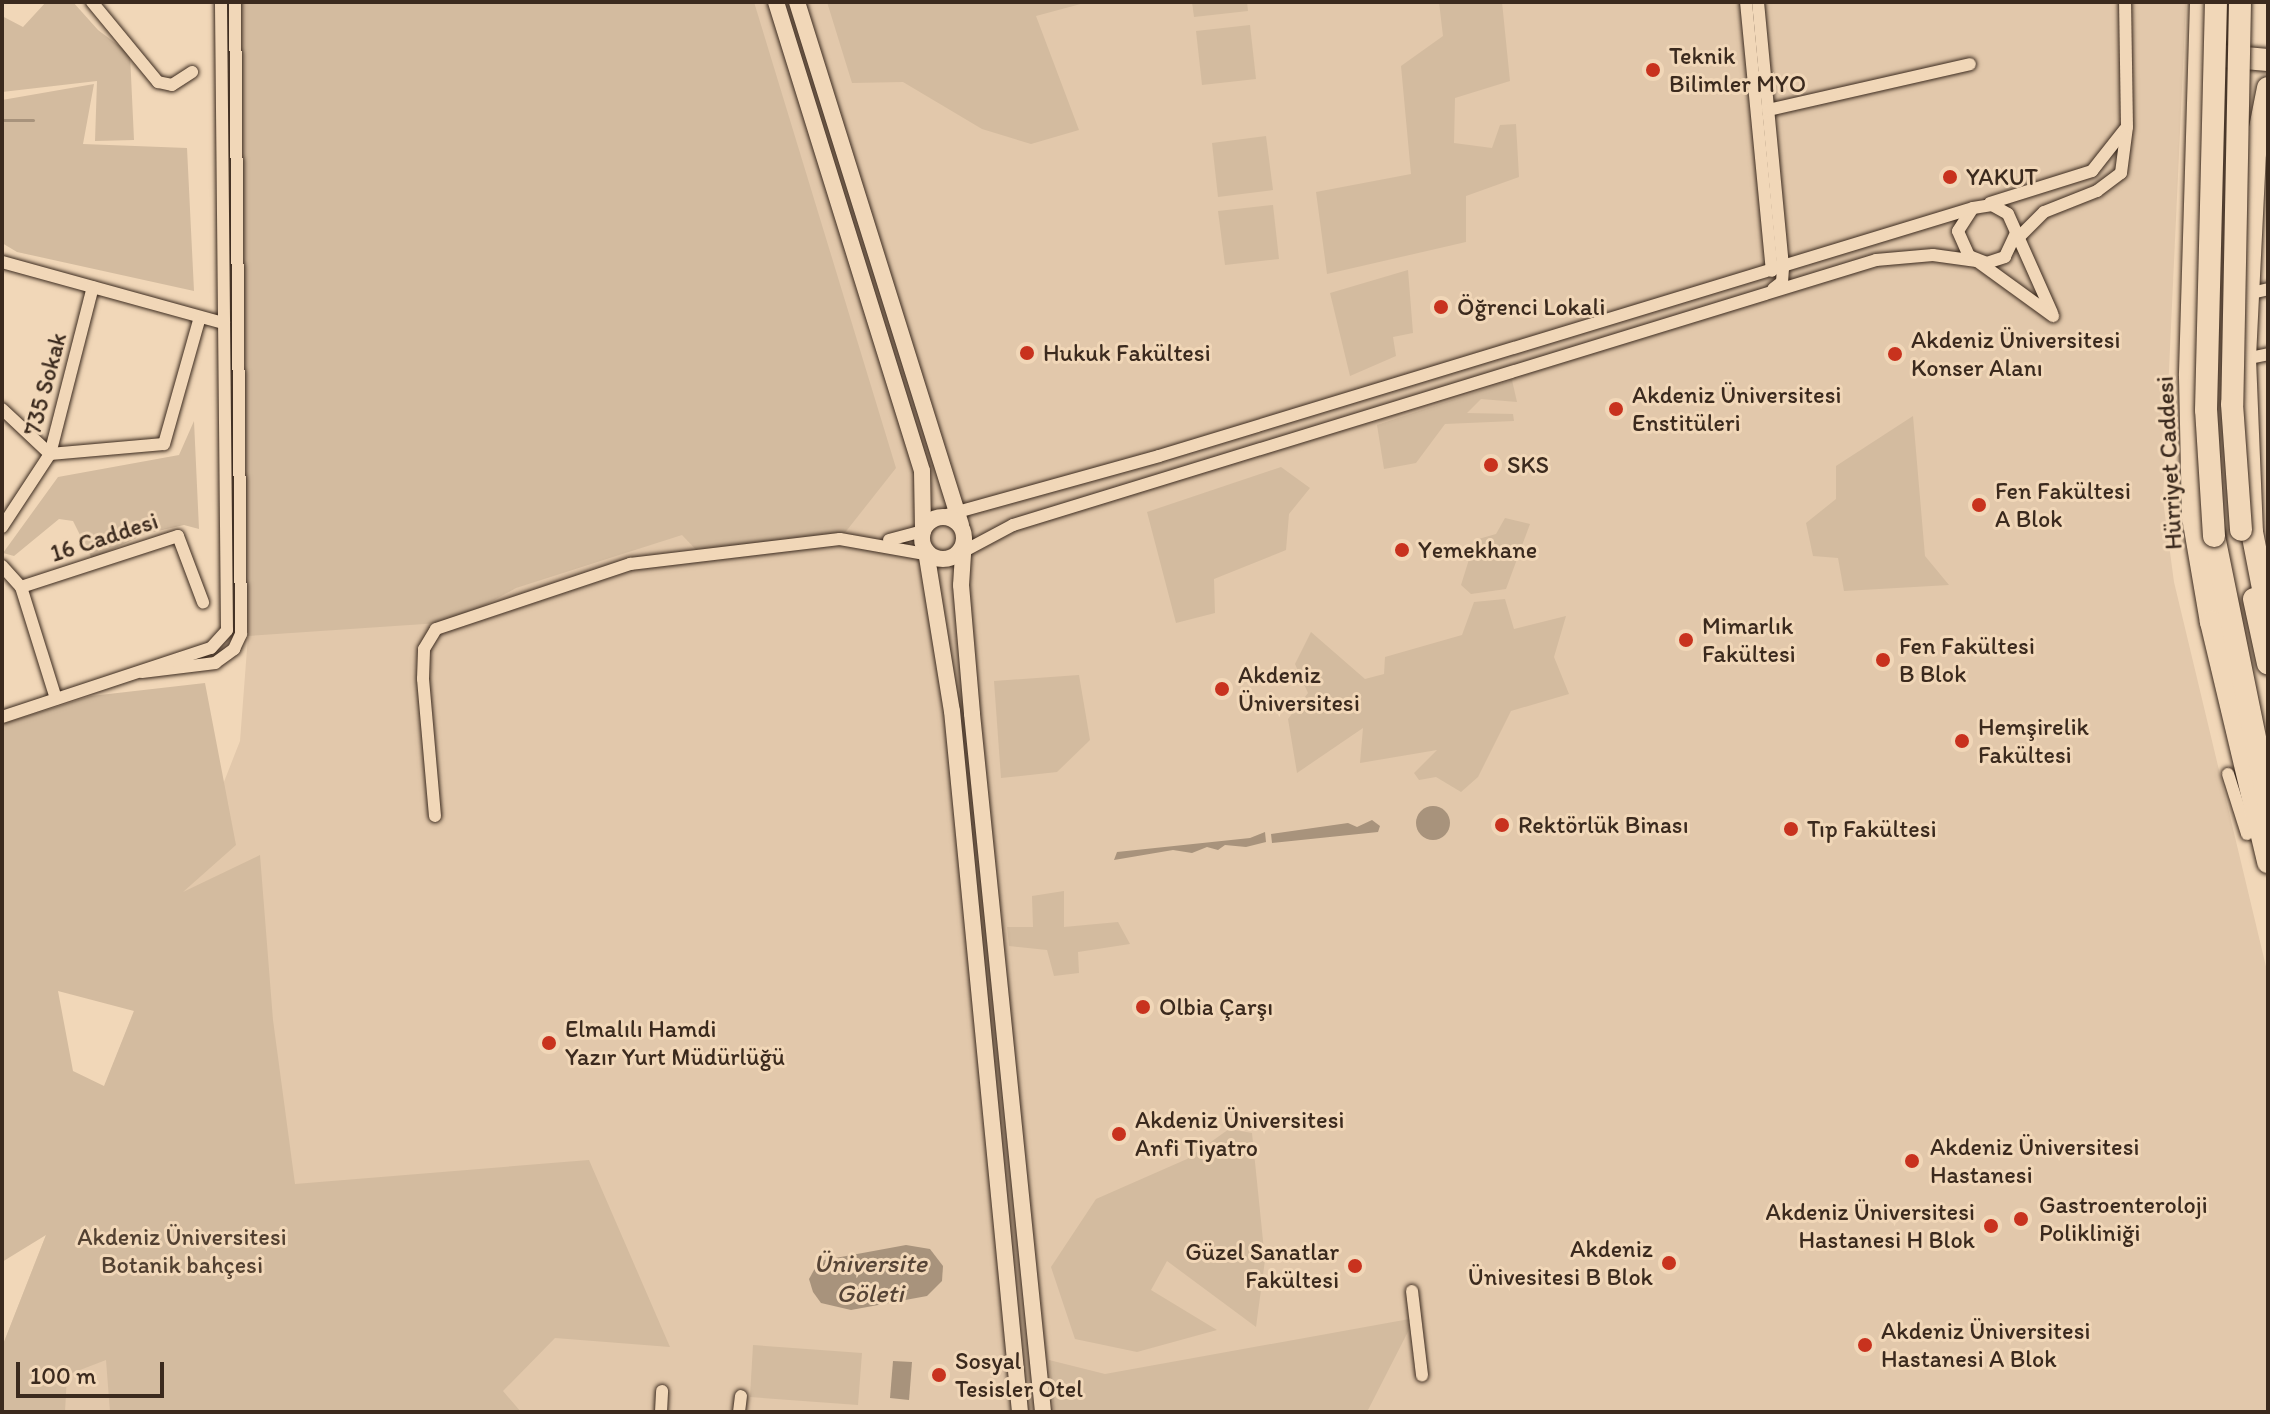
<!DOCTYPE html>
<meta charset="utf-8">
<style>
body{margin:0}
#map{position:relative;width:2270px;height:1414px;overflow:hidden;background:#f1d7b8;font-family:Itim,sans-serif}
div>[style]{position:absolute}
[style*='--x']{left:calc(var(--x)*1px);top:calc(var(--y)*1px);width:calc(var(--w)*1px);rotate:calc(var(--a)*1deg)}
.built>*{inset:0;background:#e2c8ab}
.green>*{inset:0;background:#d3bb9f}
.water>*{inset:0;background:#a8937c}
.round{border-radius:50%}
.stream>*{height:3px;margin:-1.5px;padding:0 1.5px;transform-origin:1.5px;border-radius:1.5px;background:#a8937c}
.roads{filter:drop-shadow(0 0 2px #3b2a1e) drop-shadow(0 0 2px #3b2a1e)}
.street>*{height:12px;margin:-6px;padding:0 6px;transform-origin:6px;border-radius:6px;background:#f1d7b8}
.secondary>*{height:16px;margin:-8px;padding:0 8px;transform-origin:8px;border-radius:8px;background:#f1d7b8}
.secondary>.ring{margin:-8px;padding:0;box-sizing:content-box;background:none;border:16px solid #f1d7b8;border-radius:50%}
.highway>*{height:22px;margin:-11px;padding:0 11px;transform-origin:11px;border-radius:11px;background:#f1d7b8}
.bridges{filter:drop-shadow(0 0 2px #3b2a1e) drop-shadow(0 0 2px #3b2a1e)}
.highway-bridge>*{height:22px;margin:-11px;padding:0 11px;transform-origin:11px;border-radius:11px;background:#f1d7b8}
.dots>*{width:22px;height:22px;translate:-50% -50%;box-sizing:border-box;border:4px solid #f1d7b8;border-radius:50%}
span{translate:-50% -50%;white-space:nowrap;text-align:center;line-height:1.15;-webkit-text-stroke:6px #f1d7b8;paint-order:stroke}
.poi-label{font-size:24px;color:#3b2a1e}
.left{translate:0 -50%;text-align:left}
.right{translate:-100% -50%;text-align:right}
.street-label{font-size:24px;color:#3b2a1e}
.park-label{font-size:24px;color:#524031}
.water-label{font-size:26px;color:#564436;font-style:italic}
.frame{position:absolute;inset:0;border:4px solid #3b2a1e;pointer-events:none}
.scale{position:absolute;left:16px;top:1362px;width:148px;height:36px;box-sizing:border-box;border:4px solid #3b2a1e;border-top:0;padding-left:10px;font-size:24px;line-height:28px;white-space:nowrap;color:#3b2a1e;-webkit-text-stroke:6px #f1d7b8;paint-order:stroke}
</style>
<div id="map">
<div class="built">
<i style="clip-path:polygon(241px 2px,2186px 2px,2163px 500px,2174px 582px,2268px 975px,2268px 1412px,2px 1412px,2px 1347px,240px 741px,248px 636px)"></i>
</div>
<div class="green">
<i style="clip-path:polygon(46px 2px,73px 2px,98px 30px,130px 54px,134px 140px,95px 141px,97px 81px,2px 92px,2px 16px,23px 27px)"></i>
<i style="clip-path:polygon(241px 2px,754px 2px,896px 468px,840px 539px,704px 558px,682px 535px,516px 588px,454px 622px,248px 636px)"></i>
<i style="clip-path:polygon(827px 2px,1088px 2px,1036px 16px,1079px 130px,1031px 144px,982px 129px,903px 82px,852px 83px)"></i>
<i style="clip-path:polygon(1192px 2px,1247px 2px,1248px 11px,1194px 17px)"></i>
<i style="clip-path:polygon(1439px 2px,1502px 2px,1510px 81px,1455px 98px,1454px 143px,1492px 148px,1500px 125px,1516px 124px,1519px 177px,1466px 196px,1466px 242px,1327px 274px,1316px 192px,1411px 174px,1401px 66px,1443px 36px)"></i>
<i style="clip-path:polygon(1250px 25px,1256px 79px,1202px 85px,1196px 31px)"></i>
<i style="clip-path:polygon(94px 84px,83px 144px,187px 148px,194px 291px,17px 252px,2px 243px,2px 100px)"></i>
<i style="clip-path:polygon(1266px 136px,1273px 190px,1218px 197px,1212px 143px)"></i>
<i style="clip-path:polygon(1273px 205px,1279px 259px,1225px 265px,1218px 211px)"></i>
<i style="clip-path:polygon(1408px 270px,1413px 333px,1393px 337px,1396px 356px,1350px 376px,1330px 293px)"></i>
<i style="clip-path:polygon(1512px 380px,1517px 402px,1481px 399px,1467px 413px,1513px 414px,1514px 421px,1445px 424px,1416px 463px,1384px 469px,1377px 425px)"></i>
<i style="clip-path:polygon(1913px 416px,1925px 556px,1949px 585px,1844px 591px,1838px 558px,1813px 556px,1806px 523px,1836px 499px,1836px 466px)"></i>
<i style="clip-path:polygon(194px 421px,199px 529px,184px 525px,145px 534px,92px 559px,73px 521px,59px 519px,14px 556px,3px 553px,58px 477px,179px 455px)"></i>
<i style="clip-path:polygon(1281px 467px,1310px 488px,1289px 514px,1286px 550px,1214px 579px,1215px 613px,1176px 623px,1147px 512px)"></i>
<i style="clip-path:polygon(1505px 518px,1530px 524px,1506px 589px,1471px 594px,1461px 585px,1475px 540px,1496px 534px)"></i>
<i style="clip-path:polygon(1505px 599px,1514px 629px,1566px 616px,1554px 657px,1569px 694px,1511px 711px,1478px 777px,1461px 792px,1436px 777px,1419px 780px,1414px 773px,1437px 750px,1360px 763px,1363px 728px,1297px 773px,1288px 719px,1308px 693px,1295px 664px,1311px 632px,1365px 679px,1384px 674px,1385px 657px,1462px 635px,1474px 602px)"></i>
<i style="clip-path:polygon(1079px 675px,1090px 740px,1057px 772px,1001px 778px,994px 681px)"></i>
<i style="clip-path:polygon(evenodd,205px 683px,236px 845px,183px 892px,260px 855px,273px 1020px,295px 1184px,589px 1160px,670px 1347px,555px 1338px,503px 1391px,521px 1412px,110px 1412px,106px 1360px,67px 1375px,65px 1412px,2px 1412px,2px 1347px,46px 1235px,2px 1262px,2px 724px,91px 696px,205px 683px,58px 991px,134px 1011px,104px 1086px,73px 1071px,58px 991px)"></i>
<i style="clip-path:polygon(1064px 891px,1064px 927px,1118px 922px,1130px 944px,1078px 952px,1079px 973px,1054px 976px,1047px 950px,1009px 946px,1007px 927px,1033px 927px,1032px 896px)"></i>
<i style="clip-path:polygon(1229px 1129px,1252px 1133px,1265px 1260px,1256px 1327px,1167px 1261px,1151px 1290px,1217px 1330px,1137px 1352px,1075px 1339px,1051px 1267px,1096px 1199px,1187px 1159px)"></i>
<i style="clip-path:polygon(1415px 1318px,1367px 1412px,1054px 1412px,1049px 1360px,1105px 1374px)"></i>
<i style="clip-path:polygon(753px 1345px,862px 1353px,858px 1405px,750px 1397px)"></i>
</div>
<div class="water">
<i class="round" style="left:1416px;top:806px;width:34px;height:34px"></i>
<i style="clip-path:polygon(1372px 820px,1380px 826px,1378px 832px,1272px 843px,1271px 834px,1348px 823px,1357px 827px)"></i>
<i style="clip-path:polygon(1265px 832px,1266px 842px,1246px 847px,1225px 845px,1218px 850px,1207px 847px,1192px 853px,1173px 850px,1114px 860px,1117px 852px,1250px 838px)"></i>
<i style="clip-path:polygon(906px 1245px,930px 1249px,943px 1266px,942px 1281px,927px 1296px,851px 1310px,821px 1303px,813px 1292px,809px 1279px,819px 1261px)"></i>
<i style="clip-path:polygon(893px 1361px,912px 1362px,909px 1400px,890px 1398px)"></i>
</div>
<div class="stream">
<i style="--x:2;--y:120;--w:31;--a:0"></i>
</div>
<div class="roads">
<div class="street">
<i style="--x:92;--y:2;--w:104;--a:50.5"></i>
<i style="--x:158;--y:82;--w:14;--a:12"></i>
<i style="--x:172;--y:85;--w:24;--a:-33"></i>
<i style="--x:1746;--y:2;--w:270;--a:84.5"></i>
<i style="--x:1758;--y:2;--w:267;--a:84.6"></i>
<i style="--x:1783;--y:268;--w:14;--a:94"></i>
<i style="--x:1782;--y:282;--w:11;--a:142"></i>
<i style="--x:1768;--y:110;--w:207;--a:-12.8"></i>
<i style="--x:1990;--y:203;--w:107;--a:-17.4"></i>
<i style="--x:2092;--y:171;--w:53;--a:-51.8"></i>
<i style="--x:2016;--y:233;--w:26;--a:115"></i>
<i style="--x:2005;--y:257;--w:19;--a:162"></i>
<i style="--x:1987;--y:263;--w:19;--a:-159"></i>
<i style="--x:1969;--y:256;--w:27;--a:-114"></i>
<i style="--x:1958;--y:231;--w:27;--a:-57"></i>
<i style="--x:1973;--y:208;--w:19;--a:-9"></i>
<i style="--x:1992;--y:205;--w:18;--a:29"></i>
<i style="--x:2008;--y:214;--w:108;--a:66"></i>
<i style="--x:2015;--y:241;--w:41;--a:-45"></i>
<i style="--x:2044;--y:212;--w:57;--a:-21.6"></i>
<i style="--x:2097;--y:191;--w:30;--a:-37"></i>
<i style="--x:2121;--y:173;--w:46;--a:-82.6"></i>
<i style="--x:2127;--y:127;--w:125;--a:-90.9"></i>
<i style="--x:2;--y:262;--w:230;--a:15.4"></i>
<i style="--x:2247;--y:294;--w:22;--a:-13"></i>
<i style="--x:2245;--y:359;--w:24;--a:-12"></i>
<i style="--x:2;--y:409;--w:66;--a:43.2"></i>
<i style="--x:50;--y:454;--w:114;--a:-5"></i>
<i style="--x:164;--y:444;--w:129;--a:-74.2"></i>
<i style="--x:943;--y:516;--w:224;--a:-15.5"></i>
<i style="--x:1159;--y:456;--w:851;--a:-16.94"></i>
<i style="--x:2;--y:527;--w:87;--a:-56.7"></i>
<i style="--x:50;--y:454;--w:172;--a:-75.6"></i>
<i style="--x:889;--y:540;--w:35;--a:-15"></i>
<i style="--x:953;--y:557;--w:68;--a:-28.1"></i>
<i style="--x:1013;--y:525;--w:903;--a:-17.07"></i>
<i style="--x:1876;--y:260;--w:57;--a:-5"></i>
<i style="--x:1933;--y:255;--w:44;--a:7.8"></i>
<i style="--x:1977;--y:261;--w:94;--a:35.9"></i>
<i style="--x:2;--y:566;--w:28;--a:48"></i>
<i style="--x:21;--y:587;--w:117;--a:72.6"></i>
<i style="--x:21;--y:587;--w:165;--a:-18"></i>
<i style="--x:178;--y:536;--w:71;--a:69.3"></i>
<i style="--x:142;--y:672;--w:74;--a:-7"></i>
<i style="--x:215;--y:663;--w:24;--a:-36"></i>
<i style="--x:234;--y:649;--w:17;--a:-65"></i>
<i style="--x:241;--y:634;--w:632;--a:-90.54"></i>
<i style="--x:2;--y:717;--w:220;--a:-18.3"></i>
<i style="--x:211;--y:648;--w:24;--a:-48"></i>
<i style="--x:227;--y:630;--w:628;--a:-90.55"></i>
<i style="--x:2228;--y:774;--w:63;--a:72.4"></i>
<i style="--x:435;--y:816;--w:138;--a:-95"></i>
<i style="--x:423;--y:679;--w:30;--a:-88"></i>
<i style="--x:424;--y:649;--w:23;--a:-59"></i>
<i style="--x:436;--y:629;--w:205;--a:-18.5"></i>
<i style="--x:630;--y:564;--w:211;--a:-6.8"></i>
<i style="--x:840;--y:539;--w:92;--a:10"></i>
<i style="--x:1412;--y:1291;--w:85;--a:83.2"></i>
<i style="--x:661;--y:1412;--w:21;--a:-87"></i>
<i style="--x:739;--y:1412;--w:16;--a:-83"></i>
</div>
<div class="secondary">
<i style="--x:776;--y:2;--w:491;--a:72.7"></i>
<i style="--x:922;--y:471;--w:60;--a:89"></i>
<i style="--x:797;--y:2;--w:548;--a:72.59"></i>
<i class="ring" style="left:922px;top:517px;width:26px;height:26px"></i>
<i style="--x:964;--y:539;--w:46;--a:93.7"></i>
<i style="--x:961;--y:585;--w:129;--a:85.1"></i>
<i style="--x:972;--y:714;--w:702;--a:84.19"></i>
<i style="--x:926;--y:551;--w:162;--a:80.8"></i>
<i style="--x:952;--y:711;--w:704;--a:84.46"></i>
</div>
<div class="highway">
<i style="--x:2201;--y:2;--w:374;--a:91.7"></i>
<i style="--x:2190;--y:376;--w:141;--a:88.8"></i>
<i style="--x:2193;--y:517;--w:107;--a:80.3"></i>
<i style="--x:2211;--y:622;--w:247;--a:76.6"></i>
<i style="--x:2200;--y:54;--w:68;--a:5"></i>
<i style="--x:2268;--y:88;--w:66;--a:101.3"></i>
<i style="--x:2255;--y:153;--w:206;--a:92.8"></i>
<i style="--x:2245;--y:359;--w:173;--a:87.7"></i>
<i style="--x:2252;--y:532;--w:84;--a:79"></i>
<i style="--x:2214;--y:536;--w:271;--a:78.5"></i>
<i style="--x:2254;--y:599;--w:66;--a:77.8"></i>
</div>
</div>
<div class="bridges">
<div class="highway-bridge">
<i style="--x:2240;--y:2;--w:402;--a:91.1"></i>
<i style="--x:2232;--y:404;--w:126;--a:85.9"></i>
<i style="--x:2214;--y:536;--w:126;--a:-93.6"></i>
<i style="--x:2206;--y:410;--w:408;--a:-88.6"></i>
</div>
</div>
<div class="dots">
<i style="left:1653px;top:70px;background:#c8321e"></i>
<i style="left:1950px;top:177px;background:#c8321e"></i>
<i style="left:1441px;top:307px;background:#c8321e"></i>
<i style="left:1027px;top:353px;background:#c8321e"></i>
<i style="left:1895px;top:354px;background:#c8321e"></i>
<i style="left:1616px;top:409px;background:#c8321e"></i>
<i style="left:1491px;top:465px;background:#c8321e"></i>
<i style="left:1979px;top:505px;background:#c8321e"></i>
<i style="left:1402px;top:550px;background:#c8321e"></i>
<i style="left:1686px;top:640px;background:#c8321e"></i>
<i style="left:1883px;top:660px;background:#c8321e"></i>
<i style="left:1222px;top:689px;background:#c8321e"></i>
<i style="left:1962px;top:741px;background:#c8321e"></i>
<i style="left:1502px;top:825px;background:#c8321e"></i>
<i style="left:1791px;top:829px;background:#c8321e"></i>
<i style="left:1143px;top:1007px;background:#c8321e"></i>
<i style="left:549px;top:1043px;background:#c8321e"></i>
<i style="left:1119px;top:1134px;background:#c8321e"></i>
<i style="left:1912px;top:1161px;background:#c8321e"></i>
<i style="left:2021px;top:1219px;background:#c8321e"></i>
<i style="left:1991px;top:1226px;background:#c8321e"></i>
<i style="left:1669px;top:1263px;background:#c8321e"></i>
<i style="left:1355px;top:1266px;background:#c8321e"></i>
<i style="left:1865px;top:1345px;background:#c8321e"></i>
<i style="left:939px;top:1375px;background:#c8321e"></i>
</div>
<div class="poi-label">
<span class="left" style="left:1669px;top:70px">Teknik<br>Bilimler MYO</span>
<span class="left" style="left:1966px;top:177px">YAKUT</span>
<span class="left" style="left:1457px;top:307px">Öğrenci Lokali</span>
<span class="left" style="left:1911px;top:354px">Akdeniz Üniversitesi<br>Konser Alanı</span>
<span class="left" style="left:1043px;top:353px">Hukuk Fakültesi</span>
<span class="left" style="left:1632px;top:409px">Akdeniz Üniversitesi<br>Enstitüleri</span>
<span class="left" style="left:1507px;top:465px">SKS</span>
<span class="left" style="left:1995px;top:505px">Fen Fakültesi<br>A Blok</span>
<span class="left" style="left:1418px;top:550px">Yemekhane</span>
<span class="left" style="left:1702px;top:640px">Mimarlık<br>Fakültesi</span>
<span class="left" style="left:1899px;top:660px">Fen Fakültesi<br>B Blok</span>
<span class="left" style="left:1238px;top:689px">Akdeniz<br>Üniversitesi</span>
<span class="left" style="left:1978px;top:741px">Hemşirelik<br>Fakültesi</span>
<span class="left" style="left:1518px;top:825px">Rektörlük Binası</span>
<span class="left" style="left:1807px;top:829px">Tıp Fakültesi</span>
<span class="left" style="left:1159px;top:1007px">Olbia Çarşı</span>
<span class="left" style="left:565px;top:1043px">Elmalılı Hamdi<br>Yazır Yurt Müdürlüğü</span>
<span class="left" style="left:1135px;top:1134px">Akdeniz Üniversitesi<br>Anfi Tiyatro</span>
<span class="left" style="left:1930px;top:1161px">Akdeniz Üniversitesi<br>Hastanesi</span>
<span class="left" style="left:2039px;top:1219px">Gastroenteroloji<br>Polikliniği</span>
<span class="right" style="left:1975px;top:1226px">Akdeniz Üniversitesi<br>Hastanesi H Blok</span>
<span class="right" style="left:1653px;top:1263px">Akdeniz<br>Ünivesitesi B Blok</span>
<span class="right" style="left:1339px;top:1266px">Güzel Sanatlar<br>Fakültesi</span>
<span class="left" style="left:1881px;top:1345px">Akdeniz Üniversitesi<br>Hastanesi A Blok</span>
<span class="left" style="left:955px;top:1375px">Sosyal<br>Tesisler Otel</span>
</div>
<div class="street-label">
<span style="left:45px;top:384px;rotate:-75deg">735 Sokak</span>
<span style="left:2169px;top:463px;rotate:-93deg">Hürriyet Caddesi</span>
<span style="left:104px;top:537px;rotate:-18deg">16 Caddesi</span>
</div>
<div class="park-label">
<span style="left:182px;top:1251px">Akdeniz Üniversitesi<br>Botanik bahçesi</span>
</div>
<div class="water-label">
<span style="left:870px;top:1279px">Üniversite<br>Göleti</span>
</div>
<div class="frame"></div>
<div class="scale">100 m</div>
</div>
